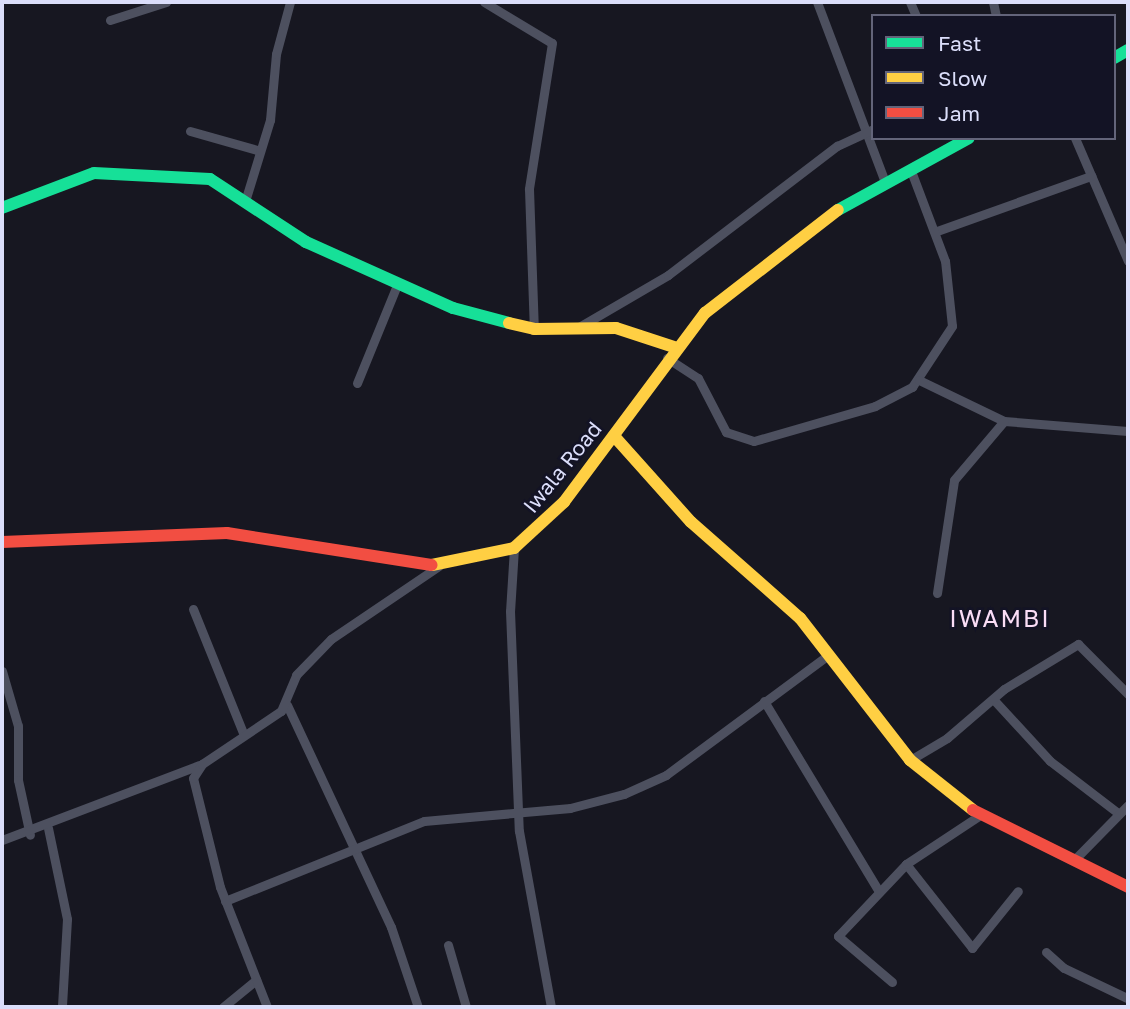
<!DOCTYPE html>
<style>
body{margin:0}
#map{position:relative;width:1130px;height:1009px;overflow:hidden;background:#171721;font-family:"Golos Text",sans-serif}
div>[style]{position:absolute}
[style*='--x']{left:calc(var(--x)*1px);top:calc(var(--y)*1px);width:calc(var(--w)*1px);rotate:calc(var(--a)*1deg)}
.street>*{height:9px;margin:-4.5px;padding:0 4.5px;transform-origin:4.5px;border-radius:4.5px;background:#4d505f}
.fast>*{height:12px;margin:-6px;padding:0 6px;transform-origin:6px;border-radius:6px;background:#16e098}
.slow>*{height:12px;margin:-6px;padding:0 6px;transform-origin:6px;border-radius:6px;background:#ffcf43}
.jam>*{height:12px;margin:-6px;padding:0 6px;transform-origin:6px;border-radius:6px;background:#f24e42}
span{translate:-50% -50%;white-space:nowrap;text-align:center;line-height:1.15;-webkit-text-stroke:5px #131325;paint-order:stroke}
.street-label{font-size:21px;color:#dbdefa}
.quarter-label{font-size:24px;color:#faddf6;letter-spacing:2px}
.frame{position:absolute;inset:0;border:4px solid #dbdefa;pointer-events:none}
.legend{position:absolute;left:871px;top:14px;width:245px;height:126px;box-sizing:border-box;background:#131325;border:2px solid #63647a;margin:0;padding:9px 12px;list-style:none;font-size:21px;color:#dbdefa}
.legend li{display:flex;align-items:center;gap:14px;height:35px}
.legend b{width:35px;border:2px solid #63647a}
</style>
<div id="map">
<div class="street">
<i style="--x:484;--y:2;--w:79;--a:31.1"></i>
<i style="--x:552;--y:43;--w:148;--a:99"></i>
<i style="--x:529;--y:189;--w:140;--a:88"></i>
<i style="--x:817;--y:2;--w:192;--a:69.3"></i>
<i style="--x:910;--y:2;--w:15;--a:67"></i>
<i style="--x:993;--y:2;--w:14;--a:78"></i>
<i style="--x:110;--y:20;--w:59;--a:-17.8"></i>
<i style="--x:190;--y:131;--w:70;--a:15.8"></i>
<i style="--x:1075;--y:138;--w:134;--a:66.7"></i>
<i style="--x:246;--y:198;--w:82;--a:-72.9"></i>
<i style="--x:270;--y:120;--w:66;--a:-84.8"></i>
<i style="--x:276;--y:54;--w:54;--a:-74.9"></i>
<i style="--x:937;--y:231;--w:164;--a:-19.7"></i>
<i style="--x:579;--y:327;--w:103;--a:-30.3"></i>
<i style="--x:668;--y:275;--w:213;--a:-37.4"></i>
<i style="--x:837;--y:146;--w:40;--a:-25"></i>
<i style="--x:667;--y:358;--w:37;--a:33"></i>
<i style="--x:698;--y:378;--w:61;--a:62.6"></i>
<i style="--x:726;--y:432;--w:29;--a:18"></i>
<i style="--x:754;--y:441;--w:126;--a:-16.1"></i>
<i style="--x:875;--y:406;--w:42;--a:-27.2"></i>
<i style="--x:912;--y:387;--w:73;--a:-56.7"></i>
<i style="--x:952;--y:326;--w:65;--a:-96.1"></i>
<i style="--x:945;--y:261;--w:96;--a:-110.7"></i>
<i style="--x:919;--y:380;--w:94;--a:25.8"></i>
<i style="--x:1004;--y:421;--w:124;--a:4.6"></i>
<i style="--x:357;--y:383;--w:106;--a:-67.8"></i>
<i style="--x:514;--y:548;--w:63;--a:93.6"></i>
<i style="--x:510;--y:611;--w:220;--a:87.7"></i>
<i style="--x:519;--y:831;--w:179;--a:79.7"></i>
<i style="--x:937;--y:593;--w:114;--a:-81.4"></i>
<i style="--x:954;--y:480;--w:77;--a:-49.7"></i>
<i style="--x:193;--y:609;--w:136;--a:68"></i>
<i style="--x:2;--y:671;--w:57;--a:73.8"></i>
<i style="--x:18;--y:726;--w:54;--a:90"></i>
<i style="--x:18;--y:780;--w:56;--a:77.7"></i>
<i style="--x:993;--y:699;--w:84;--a:47.4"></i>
<i style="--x:1050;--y:761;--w:86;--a:37.4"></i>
<i style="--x:764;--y:701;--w:223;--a:58.9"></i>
<i style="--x:287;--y:705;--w:245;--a:64.9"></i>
<i style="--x:391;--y:927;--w:84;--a:71.4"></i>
<i style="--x:910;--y:760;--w:43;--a:-30.7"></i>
<i style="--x:947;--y:738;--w:75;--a:-40.7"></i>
<i style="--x:1004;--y:689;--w:87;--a:-31.3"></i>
<i style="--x:1078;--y:644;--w:71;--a:45"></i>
<i style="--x:48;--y:828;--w:93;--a:78.2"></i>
<i style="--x:67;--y:919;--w:88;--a:93.3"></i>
<i style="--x:2;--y:840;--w:211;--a:-20.8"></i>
<i style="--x:1076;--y:858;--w:74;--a:-45.5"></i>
<i style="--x:906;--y:864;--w:107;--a:51.8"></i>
<i style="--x:972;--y:948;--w:73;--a:-51.1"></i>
<i style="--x:225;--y:901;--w:214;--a:-21.9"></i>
<i style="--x:424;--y:821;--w:147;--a:-5.1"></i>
<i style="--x:570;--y:808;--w:56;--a:-14.5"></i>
<i style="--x:624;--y:794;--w:46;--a:-24.3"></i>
<i style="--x:666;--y:775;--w:202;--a:-36.5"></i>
<i style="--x:448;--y:945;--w:65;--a:73.8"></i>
<i style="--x:1046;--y:952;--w:24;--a:42"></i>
<i style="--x:1064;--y:968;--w:70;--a:25.5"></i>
<i style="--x:892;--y:982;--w:71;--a:-139.6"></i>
<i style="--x:838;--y:936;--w:99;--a:-46.6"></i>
<i style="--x:906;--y:864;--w:89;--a:-33.5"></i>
<i style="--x:223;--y:1007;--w:43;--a:-39.3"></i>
<i style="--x:267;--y:1007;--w:129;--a:-111.4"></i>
<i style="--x:220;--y:887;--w:112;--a:-103.9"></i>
<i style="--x:193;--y:778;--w:17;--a:-57"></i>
<i style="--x:202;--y:764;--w:95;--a:-33.9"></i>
<i style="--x:281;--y:711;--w:39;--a:-67"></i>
<i style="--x:296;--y:675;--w:50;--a:-45.8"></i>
<i style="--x:331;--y:639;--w:130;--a:-34.1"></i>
</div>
<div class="fast">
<i style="--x:1114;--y:58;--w:16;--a:-30"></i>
<i style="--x:2;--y:208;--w:98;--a:-20.8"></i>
<i style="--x:94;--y:173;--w:116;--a:3"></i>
<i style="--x:210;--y:179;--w:115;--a:33.3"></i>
<i style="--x:306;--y:242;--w:161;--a:24.2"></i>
<i style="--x:453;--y:308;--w:58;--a:15"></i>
<i style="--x:838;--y:210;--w:149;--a:-28.8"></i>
</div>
<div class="slow">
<i style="--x:509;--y:323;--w:26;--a:13"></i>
<i style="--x:534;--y:329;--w:82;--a:-0.7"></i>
<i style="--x:616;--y:328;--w:61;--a:18.1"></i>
<i style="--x:614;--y:436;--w:115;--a:48.2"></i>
<i style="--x:691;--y:522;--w:145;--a:41.4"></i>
<i style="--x:800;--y:618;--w:180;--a:52.2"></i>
<i style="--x:910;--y:760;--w:80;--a:38.4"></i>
<i style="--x:432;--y:565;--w:84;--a:-11.7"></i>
<i style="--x:514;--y:548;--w:68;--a:-42.6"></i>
<i style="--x:564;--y:502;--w:236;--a:-53.3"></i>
<i style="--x:705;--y:313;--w:168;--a:-37.8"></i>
</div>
<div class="jam">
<i style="--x:2;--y:542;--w:225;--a:-2.3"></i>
<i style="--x:227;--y:533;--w:207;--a:8.9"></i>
<i style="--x:973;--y:810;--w:173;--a:26.4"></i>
</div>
<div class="street-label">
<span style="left:562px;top:467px;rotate:-51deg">Iwala Road</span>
</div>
<div class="quarter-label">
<span style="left:1000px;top:618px">IWAMBI</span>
</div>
<div class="frame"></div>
<ul class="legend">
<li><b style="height:9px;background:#16e098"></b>Fast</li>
<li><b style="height:9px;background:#ffcf43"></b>Slow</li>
<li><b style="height:9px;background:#f24e42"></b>Jam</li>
</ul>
</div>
